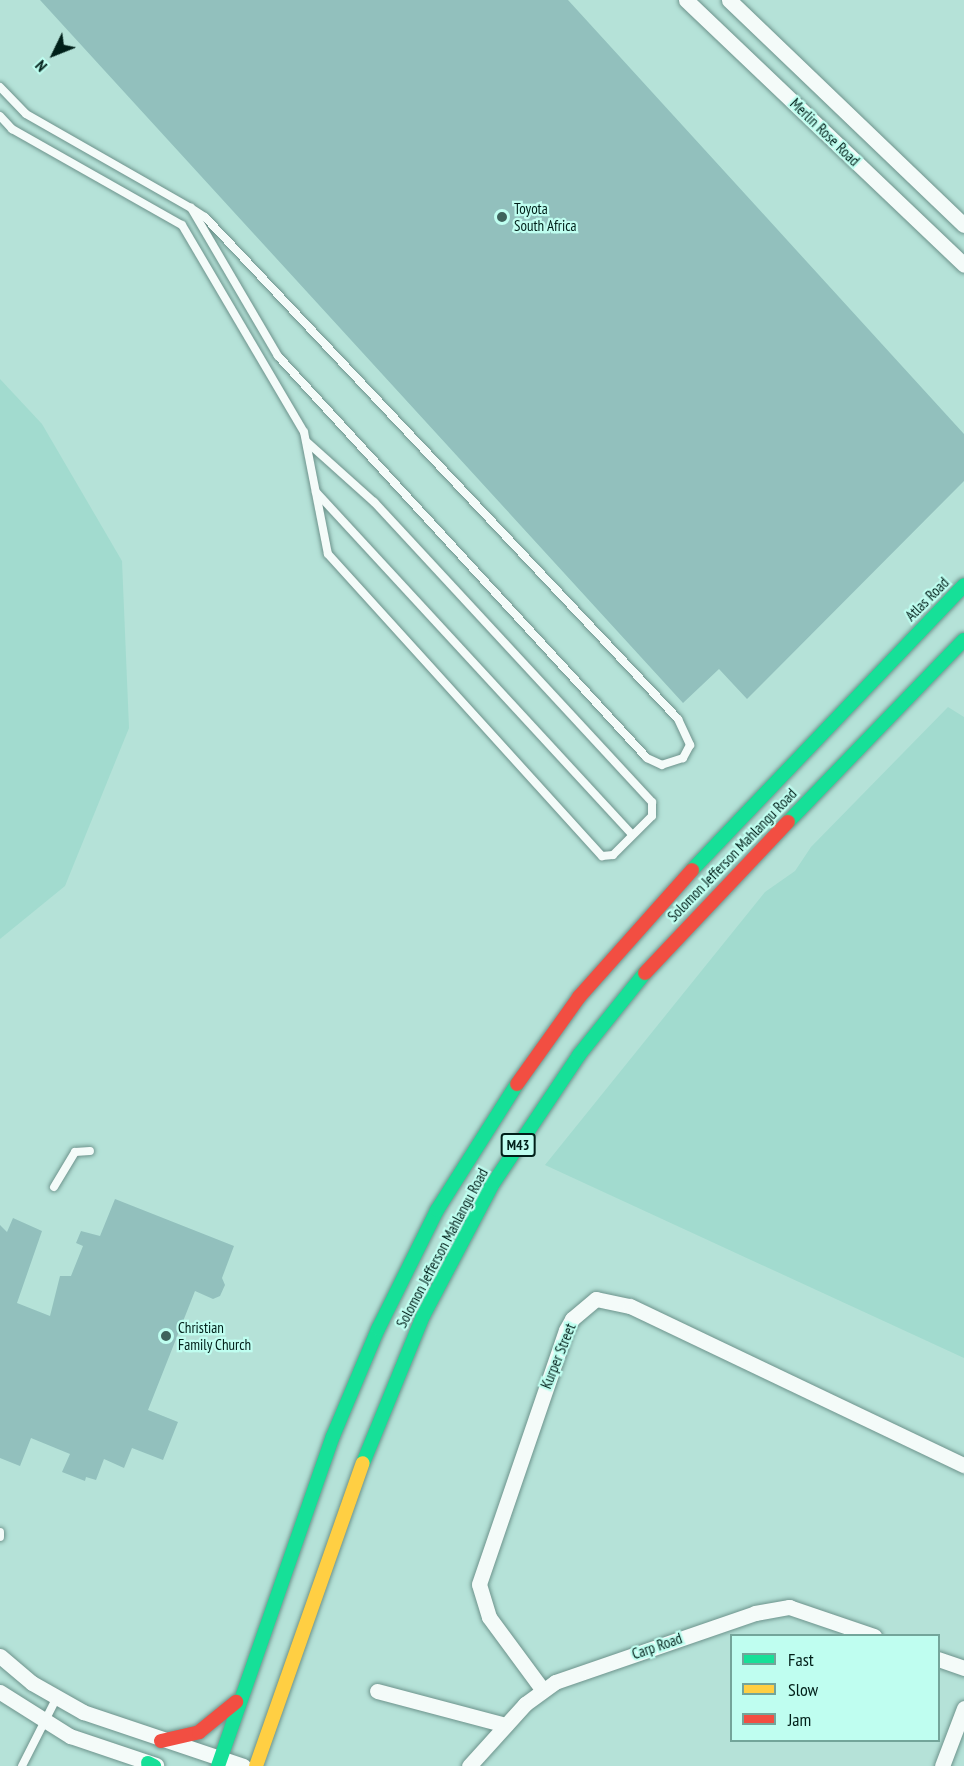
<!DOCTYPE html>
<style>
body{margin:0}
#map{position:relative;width:964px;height:1766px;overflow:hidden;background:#b5e2d8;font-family:"PT Sans Narrow",sans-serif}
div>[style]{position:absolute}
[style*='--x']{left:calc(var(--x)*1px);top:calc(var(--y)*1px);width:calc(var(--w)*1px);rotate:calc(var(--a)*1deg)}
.green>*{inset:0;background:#a2dbcf}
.building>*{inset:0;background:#92c0bd}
.roads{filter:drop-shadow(0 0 2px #6d938c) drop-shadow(0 0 2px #6d938c)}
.lane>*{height:8px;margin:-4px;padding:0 4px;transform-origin:4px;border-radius:4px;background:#f4fbf9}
.street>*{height:15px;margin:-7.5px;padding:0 7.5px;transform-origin:7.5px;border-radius:7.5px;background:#f4fbf9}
.fast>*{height:14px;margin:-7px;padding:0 7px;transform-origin:7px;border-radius:7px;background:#16e098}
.slow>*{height:14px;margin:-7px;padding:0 7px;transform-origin:7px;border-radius:7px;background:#ffcf43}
.jam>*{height:14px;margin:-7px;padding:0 7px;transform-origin:7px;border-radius:7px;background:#f24e42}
.dots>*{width:16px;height:16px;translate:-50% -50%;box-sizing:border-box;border:3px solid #bffef0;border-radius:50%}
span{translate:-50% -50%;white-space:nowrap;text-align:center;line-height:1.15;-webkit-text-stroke:4.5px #bffef0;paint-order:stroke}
.shield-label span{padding:2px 4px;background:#bffef0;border:2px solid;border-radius:4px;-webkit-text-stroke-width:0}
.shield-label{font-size:14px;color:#001f19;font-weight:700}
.street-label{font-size:15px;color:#001f19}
.poi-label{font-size:15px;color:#001f19}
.left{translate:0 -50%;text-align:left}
.legend{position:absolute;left:730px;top:1634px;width:210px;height:108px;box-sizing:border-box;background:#bffef0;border:2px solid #73a59a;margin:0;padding:8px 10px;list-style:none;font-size:18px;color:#001f19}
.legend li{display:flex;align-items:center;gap:12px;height:30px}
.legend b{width:30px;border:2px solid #73a59a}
.north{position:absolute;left:24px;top:24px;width:60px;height:60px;-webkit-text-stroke:4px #bffef0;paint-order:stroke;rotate:227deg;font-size:16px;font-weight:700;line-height:24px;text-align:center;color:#001f19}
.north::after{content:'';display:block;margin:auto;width:21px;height:27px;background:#001f19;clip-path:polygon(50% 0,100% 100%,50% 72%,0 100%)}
</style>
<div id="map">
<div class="green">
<i style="clip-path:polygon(0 379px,42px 424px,122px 561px,129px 728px,65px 886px,0 939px)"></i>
<i style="clip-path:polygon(948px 707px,964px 717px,964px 1358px,545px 1165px,765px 892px,795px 871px,811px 847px)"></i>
</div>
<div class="building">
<i style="clip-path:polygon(40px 0,568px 0,964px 434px,964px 481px,747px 699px,719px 669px,683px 703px)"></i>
<i style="clip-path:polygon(115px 1199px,234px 1246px,222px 1278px,225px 1285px,220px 1296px,213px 1299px,195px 1291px,148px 1410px,178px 1422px,163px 1460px,132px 1448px,124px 1468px,104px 1459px,96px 1480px,86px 1477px,85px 1481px,62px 1472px,70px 1454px,31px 1438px,20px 1466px,0 1458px,0 1225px,7px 1232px,13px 1218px,42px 1231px,17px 1303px,50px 1316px,60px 1276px,71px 1276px,83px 1246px,76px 1243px,81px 1231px,100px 1236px)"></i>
</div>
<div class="roads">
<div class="lane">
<i style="--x:0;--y:87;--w:37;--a:46"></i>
<i style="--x:26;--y:114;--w:190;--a:29.7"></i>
<i style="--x:191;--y:208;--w:17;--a:33"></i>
<i style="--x:205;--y:217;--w:690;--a:46.7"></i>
<i style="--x:678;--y:719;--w:29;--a:65"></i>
<i style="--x:690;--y:745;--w:15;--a:118"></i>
<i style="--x:683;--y:758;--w:22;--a:162"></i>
<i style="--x:662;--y:765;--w:17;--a:-155"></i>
<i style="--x:647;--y:758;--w:546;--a:-132.55"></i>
<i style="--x:278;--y:356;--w:172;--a:-120.4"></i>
<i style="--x:0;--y:116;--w:18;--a:47"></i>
<i style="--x:12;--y:129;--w:195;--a:29.5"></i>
<i style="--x:182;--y:225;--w:240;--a:59.5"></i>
<i style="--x:304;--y:432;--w:124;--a:78.9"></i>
<i style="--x:328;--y:554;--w:408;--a:47.8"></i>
<i style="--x:602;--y:856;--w:11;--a:-5"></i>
<i style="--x:613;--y:855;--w:55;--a:-45"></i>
<i style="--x:652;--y:816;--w:14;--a:-90"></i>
<i style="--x:652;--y:802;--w:409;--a:-132.8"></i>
<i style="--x:374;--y:502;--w:90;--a:-138.2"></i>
<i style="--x:316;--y:492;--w:466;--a:47.3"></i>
<i style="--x:54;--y:1187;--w:41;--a:-59"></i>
<i style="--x:75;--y:1152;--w:15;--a:-4"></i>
<i style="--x:0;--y:1532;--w:5;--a:90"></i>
<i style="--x:22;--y:1766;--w:75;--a:-63.1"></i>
</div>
<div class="street">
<i style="--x:686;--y:0;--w:384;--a:43.6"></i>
<i style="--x:729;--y:0;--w:325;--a:43.8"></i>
<i style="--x:0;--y:1656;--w:42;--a:40.2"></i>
<i style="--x:32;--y:1683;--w:59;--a:29.6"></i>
<i style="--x:83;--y:1712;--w:169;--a:18.6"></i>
<i style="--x:938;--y:1659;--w:28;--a:19"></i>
<i style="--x:542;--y:1689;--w:89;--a:-126.4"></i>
<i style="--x:489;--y:1617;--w:34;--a:-107"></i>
<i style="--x:479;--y:1584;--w:268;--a:-71.1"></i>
<i style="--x:566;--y:1330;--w:13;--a:-61"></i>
<i style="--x:572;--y:1319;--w:31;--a:-40"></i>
<i style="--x:596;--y:1299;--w:35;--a:12"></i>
<i style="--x:630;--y:1306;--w:370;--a:25.5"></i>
<i style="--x:377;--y:1691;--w:133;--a:14.8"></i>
<i style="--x:0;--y:1692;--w:83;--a:32.2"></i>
<i style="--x:70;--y:1736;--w:91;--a:18.6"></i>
<i style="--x:469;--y:1766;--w:84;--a:-47.9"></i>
<i style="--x:525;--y:1704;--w:37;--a:-36"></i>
<i style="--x:555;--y:1682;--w:212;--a:-19"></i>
<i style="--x:755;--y:1613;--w:35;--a:-10"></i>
<i style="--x:789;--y:1607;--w:90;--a:18.8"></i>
<i style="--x:942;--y:1766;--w:62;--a:-69.2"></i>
</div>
<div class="fast">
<i style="--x:788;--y:822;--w:253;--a:-46"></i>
<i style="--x:692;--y:870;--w:394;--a:-46.3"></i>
<i style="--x:363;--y:1463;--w:159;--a:-67.8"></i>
<i style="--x:423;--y:1316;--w:148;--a:-62.2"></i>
<i style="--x:492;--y:1185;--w:156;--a:-56.2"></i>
<i style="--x:579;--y:1055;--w:105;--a:-51.2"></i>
<i style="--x:148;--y:1763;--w:7;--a:27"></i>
<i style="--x:218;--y:1766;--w:349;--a:-70.8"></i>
<i style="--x:333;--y:1436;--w:116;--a:-67.2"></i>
<i style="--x:378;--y:1329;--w:133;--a:-63.6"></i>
<i style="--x:437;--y:1210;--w:149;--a:-57.6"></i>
</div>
<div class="slow">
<i style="--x:256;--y:1766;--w:321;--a:-70.6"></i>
</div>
<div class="jam">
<i style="--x:645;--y:973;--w:208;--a:-46.6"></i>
<i style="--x:517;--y:1084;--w:107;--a:-54.5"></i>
<i style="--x:579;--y:997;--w:170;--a:-48.3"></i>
<i style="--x:161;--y:1741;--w:39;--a:-13"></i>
<i style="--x:199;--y:1732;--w:48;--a:-39"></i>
</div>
</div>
<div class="dots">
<i style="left:502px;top:217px;background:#3f635c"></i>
<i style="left:166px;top:1336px;background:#3f635c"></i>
</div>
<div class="shield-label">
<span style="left:518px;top:1145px">M43</span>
</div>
<div class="street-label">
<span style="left:825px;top:132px;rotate:44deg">Merlin Rose Road</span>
<span style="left:927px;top:599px;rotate:-45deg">Atlas Road</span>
<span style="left:732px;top:855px;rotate:-46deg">Solomon Jefferson Mahlangu Road</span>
<span style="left:442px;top:1248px;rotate:-62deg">Solomon Jefferson Mahlangu Road</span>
<span style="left:558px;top:1356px;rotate:-68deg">Kurper Street</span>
<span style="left:657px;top:1646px;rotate:-19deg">Carp Road</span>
</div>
<div class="poi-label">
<span class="left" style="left:514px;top:217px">Toyota<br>South Africa</span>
<span class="left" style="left:178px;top:1336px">Christian<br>Family Church</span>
</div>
<ul class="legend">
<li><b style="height:8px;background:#16e098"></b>Fast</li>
<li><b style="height:8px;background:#ffcf43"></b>Slow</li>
<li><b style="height:8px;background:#f24e42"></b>Jam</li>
</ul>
<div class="north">N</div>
</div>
